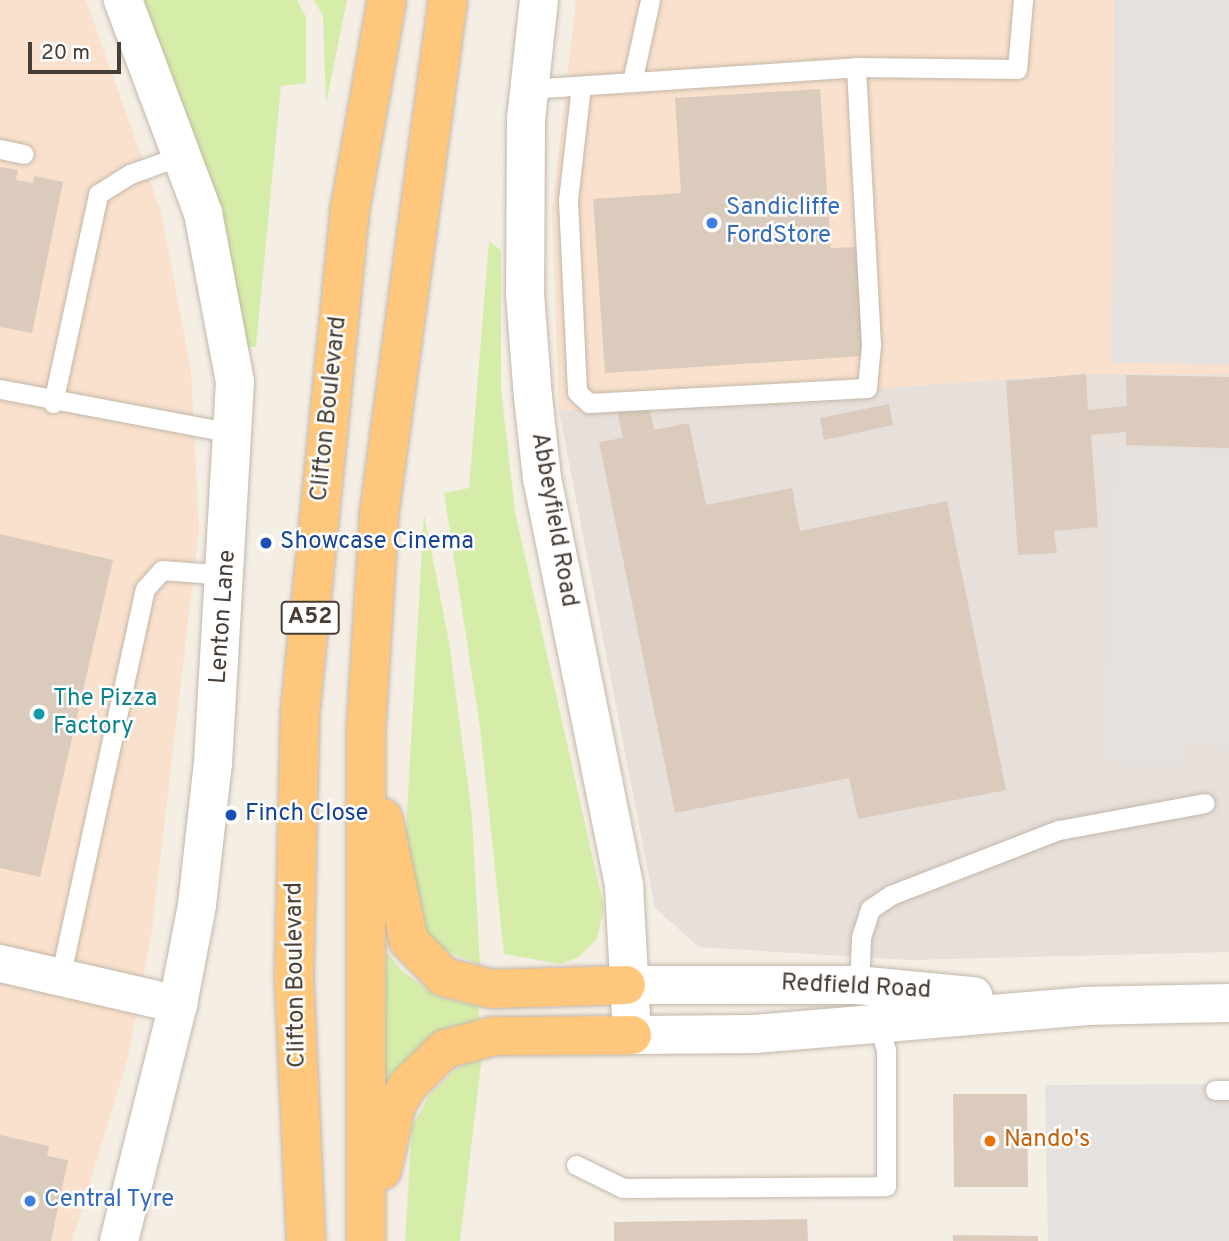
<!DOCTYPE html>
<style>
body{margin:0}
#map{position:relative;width:1229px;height:1241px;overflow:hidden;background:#f4eee5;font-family:Overpass,sans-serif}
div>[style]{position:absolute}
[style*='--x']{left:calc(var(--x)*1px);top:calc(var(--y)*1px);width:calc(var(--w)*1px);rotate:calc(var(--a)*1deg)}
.commercial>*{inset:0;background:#f9e1cd}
.industrial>*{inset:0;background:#e6dfda}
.green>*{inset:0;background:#d6eda9}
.parking>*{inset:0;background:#e5e1de}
.building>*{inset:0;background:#dacbbc}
.roads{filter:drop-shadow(0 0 2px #c4b7a9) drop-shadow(0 0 2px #c4b7a9)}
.service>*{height:19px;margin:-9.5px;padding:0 9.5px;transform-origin:9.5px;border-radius:9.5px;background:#fff}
.minor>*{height:37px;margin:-18.5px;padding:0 18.5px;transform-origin:18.5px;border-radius:18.5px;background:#fff}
.tertiary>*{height:38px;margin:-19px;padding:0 19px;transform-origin:19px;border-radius:19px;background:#fff}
.trunk>*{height:38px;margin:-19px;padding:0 19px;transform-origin:19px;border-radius:19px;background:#ffc77c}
.dots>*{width:19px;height:19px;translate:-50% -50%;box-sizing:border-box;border:4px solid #fff;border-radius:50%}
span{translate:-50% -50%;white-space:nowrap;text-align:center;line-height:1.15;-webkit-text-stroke:5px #fff;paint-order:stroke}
.shield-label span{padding:2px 5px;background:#fff;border:2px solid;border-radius:5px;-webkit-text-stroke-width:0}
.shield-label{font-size:23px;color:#483d34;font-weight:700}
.shop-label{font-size:24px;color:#366cbe}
.left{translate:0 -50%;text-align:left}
.street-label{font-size:24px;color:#483d34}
.transit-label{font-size:24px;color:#164399}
.culture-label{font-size:24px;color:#0d838f}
.food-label{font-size:24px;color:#c56008}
.scale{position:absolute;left:28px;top:42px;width:93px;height:32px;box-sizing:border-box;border:4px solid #483d34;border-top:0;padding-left:9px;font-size:21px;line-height:24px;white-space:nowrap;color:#483d34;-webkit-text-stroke:5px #fff;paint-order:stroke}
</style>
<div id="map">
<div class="commercial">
<i style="clip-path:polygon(0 0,86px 0,161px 212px,191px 370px,199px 528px,152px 930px,128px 1058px,72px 1241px,0 1241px)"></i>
<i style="clip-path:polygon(576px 0,1229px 0,1229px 375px,1086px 374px,559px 411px,552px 211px)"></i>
</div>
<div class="industrial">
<i style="clip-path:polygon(1086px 374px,1229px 375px,1229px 952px,910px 960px,699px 947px,655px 908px,559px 411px)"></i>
</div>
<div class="green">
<i style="clip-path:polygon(143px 0,297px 0,306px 17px,306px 83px,281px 86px,256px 347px,237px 348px)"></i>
<i style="clip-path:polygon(314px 0,347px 0,326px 104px,323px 16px)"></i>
<i style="clip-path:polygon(489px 241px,501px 250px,501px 389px,515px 512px,604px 908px,597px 939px,579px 957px,561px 964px,504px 954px,480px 727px,444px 493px,469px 488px)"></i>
<i style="clip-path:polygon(424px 514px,449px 642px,472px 816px,480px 965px,435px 946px,411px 913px,403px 882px)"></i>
<i style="clip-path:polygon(387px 952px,402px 971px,437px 997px,478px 1006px,480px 1024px,383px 1092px)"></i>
<i style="clip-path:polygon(482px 1056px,460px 1241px,405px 1241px,412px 1127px,429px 1096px,455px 1070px)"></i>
</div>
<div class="parking">
<i style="clip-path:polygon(1114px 0,1229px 0,1229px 365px,1112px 362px)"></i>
<i style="clip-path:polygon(1116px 448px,1229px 451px,1229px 747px,1185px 743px,1184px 766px,1102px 761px)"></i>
<i style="clip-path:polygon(1229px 1084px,1229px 1241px,1048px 1241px,1045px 1085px)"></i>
</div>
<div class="building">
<i style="clip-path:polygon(820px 89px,831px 248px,856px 247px,863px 356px,605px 373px,593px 199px,681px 193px,675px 98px)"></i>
<i style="clip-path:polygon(0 167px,18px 170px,16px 180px,33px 183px,34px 176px,63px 182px,32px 333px,0 327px)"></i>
<i style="clip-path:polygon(1086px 374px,1088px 410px,1127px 406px,1126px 375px,1229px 377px,1229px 448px,1126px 445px,1126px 432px,1091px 435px,1098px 527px,1054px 531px,1057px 553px,1018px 555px,1006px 381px)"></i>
<i style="clip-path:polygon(649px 404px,654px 430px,689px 423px,706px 505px,792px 488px,800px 531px,947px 501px,1006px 790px,858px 819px,849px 778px,675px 813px,599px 442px,623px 438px,617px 411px)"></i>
<i style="clip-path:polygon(889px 404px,893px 425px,824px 440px,820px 418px)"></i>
<i style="clip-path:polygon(0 534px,113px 560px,40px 877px,0 868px)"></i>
<i style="clip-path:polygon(953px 1094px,1027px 1094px,1028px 1187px,954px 1187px)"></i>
<i style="clip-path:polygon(0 1135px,49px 1146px,47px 1156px,68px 1160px,51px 1241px,0 1241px)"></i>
<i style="clip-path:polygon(807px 1219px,808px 1241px,614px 1241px,614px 1222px)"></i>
<i style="clip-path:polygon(953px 1235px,1038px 1236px,1038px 1241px,953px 1241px)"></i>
</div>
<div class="roads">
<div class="service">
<i style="--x:632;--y:82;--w:84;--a:-77.6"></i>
<i style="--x:581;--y:86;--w:115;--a:96.5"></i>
<i style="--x:568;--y:200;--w:192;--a:87.3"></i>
<i style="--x:577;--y:392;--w:16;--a:43"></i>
<i style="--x:589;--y:403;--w:278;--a:-3.1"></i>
<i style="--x:867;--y:388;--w:43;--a:-84.7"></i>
<i style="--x:871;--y:345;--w:278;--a:-93.1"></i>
<i style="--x:528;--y:89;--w:329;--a:-3.8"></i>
<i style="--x:856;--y:67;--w:161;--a:0.7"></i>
<i style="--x:1017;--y:69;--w:69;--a:-85"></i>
<i style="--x:0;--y:149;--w:24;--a:12"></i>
<i style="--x:0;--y:389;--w:237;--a:10.7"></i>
<i style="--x:53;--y:403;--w:214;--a:-77.8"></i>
<i style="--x:98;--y:194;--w:38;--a:-32"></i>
<i style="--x:130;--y:174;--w:56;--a:-19.7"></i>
<i style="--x:60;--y:978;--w:398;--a:-77.7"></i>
<i style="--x:145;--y:589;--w:25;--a:-48"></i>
<i style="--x:162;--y:570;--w:65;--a:4.4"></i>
<i style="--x:859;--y:990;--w:53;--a:-87.8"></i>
<i style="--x:861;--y:937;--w:29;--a:-72"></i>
<i style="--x:870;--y:909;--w:25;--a:-34"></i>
<i style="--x:891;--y:895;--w:180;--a:-21.2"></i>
<i style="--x:1059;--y:830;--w:148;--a:-10.5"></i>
<i style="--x:1215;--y:1090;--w:14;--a:0"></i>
<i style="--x:576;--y:1165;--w:52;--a:26.1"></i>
<i style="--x:623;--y:1188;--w:263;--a:-0.4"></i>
<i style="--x:886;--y:1186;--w:136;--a:-90"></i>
<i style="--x:886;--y:1050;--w:33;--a:-106"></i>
</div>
<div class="minor">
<i style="--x:0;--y:963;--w:183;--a:13"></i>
</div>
<div class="tertiary">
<i style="--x:539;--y:0;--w:121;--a:96.2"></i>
<i style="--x:526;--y:120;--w:174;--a:90.3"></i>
<i style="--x:525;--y:294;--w:103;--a:85.6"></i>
<i style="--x:533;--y:397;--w:81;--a:83.7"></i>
<i style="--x:542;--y:478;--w:416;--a:78.6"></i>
<i style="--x:624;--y:886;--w:149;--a:86.9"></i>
<i style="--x:632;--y:1035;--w:123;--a:-0.5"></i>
<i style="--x:755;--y:1034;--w:331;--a:-4.8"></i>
<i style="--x:1085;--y:1006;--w:144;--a:-1.2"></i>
<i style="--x:626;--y:985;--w:230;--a:0"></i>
<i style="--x:856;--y:985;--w:118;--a:5.4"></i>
<i style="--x:119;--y:1241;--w:244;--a:-76"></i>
<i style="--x:178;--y:1004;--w:101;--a:-79.1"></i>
<i style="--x:197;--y:905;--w:143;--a:-83.6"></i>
<i style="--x:213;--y:763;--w:382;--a:-86.7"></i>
<i style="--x:235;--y:382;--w:172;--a:-100.7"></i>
<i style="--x:203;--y:213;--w:228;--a:-110.6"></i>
</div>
<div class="trunk">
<i style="--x:383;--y:818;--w:126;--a:78.1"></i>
<i style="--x:409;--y:941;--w:50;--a:45.8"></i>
<i style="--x:444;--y:977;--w:49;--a:14"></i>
<i style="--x:492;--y:989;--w:134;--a:-1.7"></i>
<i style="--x:382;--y:1170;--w:66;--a:-77.8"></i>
<i style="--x:396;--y:1105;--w:23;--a:-59"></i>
<i style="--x:408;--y:1085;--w:52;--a:-44.2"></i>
<i style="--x:445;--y:1049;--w:51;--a:-14.9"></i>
<i style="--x:494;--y:1036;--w:138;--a:-0.4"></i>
<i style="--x:306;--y:1241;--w:263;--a:-92.6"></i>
<i style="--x:294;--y:978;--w:265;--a:-88.7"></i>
<i style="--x:300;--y:713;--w:506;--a:-84.33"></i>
<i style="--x:350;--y:209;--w:212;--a:-80"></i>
<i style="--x:366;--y:1241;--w:511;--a:-90"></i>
<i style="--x:366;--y:730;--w:215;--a:-86.5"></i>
<i style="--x:379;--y:515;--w:520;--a:-82.37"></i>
</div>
</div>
<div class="dots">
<i style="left:712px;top:223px;background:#3f7fe0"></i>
<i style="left:266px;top:543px;background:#1a4fb4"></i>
<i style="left:39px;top:714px;background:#0f9aa8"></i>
<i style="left:231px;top:815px;background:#1a4fb4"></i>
<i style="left:990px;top:1141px;background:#e8710a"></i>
<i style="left:30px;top:1201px;background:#3f7fe0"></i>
</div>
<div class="shield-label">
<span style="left:310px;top:618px">A52</span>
</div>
<div class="shop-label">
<span class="left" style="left:726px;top:223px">Sandicliffe<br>FordStore</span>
<span class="left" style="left:44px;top:1201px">Central Tyre</span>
</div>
<div class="street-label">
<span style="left:330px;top:409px;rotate:-84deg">Clifton Boulevard</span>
<span style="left:553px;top:520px;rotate:80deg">Abbeyfield Road</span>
<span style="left:224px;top:617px;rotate:-86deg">Lenton Lane</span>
<span style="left:297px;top:975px;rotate:-91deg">Clifton Boulevard</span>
<span style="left:856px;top:988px;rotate:3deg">Redfield Road</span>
</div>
<div class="transit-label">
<span class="left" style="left:280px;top:543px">Showcase Cinema</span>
<span class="left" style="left:245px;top:815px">Finch Close</span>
</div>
<div class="culture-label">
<span class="left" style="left:53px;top:714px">The Pizza<br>Factory</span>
</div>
<div class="food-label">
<span class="left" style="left:1004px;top:1141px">Nando's</span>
</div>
<div class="scale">20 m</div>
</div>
